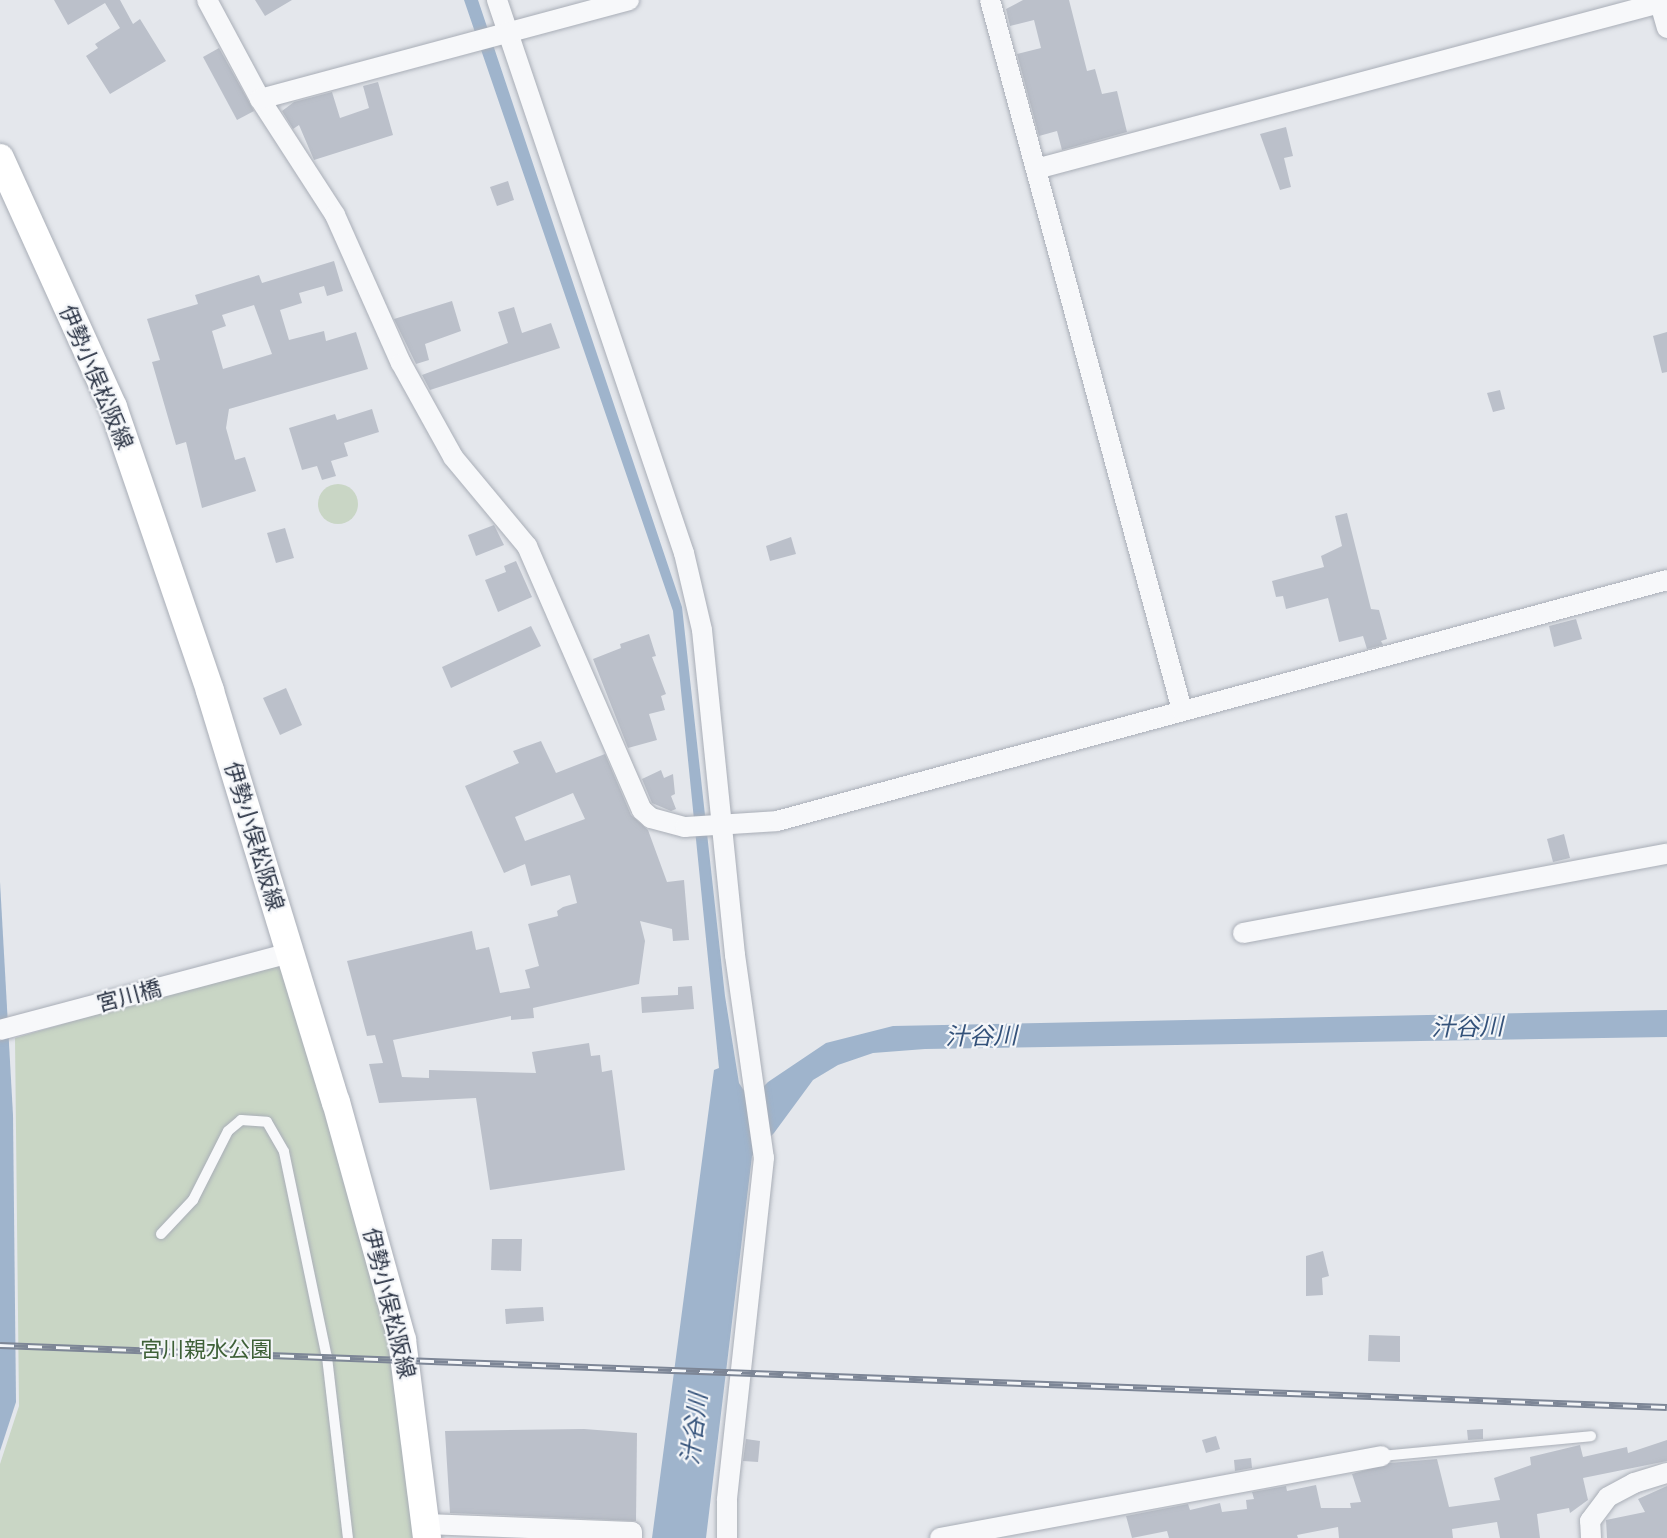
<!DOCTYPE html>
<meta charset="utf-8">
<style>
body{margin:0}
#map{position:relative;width:1667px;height:1538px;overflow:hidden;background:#e4e7ec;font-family:Cabin,"Noto Sans JP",sans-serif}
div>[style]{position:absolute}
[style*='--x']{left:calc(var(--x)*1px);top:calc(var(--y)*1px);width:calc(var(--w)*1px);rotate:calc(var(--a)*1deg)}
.green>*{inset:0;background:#c9d6c5}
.round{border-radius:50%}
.water>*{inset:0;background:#9fb4cc}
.building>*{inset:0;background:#bbc0ca}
.roads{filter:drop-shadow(0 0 2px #a9aeb7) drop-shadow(0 0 2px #a9aeb7)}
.service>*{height:10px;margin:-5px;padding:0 5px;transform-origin:5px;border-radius:5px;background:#f7f8fa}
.minor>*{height:20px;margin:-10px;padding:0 10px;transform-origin:10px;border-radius:10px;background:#f7f8fa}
.secondary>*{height:28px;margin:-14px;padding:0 14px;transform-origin:14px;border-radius:14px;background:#fff}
.rail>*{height:7px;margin-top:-3.5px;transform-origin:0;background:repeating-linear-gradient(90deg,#f4f6f9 0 14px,#7d8696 0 28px);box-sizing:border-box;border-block:2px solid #7d8696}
span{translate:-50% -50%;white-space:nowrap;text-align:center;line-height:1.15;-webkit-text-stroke:4.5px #f4f6f9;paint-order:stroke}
.street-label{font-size:22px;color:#2b3445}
.park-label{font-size:22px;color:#3f6138}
.water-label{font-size:24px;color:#34527a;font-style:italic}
</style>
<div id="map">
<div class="green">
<i class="round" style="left:318px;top:484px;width:40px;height:40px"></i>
<i style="clip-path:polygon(291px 958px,406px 1361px,426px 1538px,0 1538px,0 1464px,19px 1406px,15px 1038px)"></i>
</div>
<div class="water">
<i style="clip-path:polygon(464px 0,478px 0,682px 607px,725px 996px,739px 1083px,750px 1100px,768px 1082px,826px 1043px,893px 1026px,1667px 1010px,1667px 1037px,925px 1049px,873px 1053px,838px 1065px,813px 1080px,774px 1133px,752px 1156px,706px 1538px,652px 1538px,714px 1070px,719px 1068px,673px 611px)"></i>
<i style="clip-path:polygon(0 882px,13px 1115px,16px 1402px,0 1451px)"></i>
</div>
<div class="building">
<i style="clip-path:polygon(54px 0,120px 0,133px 24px,140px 19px,166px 61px,110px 94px,86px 56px,98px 48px,95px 44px,120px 28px,105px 3px,68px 25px)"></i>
<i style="clip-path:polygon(255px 0,292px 0,265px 16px)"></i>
<i style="clip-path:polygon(1023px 0,1069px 0,1087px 71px,1095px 69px,1102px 94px,1117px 91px,1127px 132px,1062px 150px,1057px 131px,1039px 136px,1017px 54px,1041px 48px,1034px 20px,1010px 26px,1006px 9px)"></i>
<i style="clip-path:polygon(219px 48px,254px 111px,237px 120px,203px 57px)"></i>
<i style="clip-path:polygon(378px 82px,393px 135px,314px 160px,299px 125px,293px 129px,282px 111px,294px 102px,332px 92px,340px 118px,369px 108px,363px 86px)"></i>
<i style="clip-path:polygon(1286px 127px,1293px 156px,1284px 158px,1291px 187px,1280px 190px,1260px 134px)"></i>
<i style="clip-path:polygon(508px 181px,514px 200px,497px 206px,490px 187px)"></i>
<i style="clip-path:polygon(evenodd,334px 261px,343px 291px,327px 296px,324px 286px,299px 293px,302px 303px,280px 310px,289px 340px,324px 331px,326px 341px,356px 332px,368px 369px,229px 409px,226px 428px,235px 460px,245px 457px,256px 491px,202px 508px,186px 442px,176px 445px,152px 362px,160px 360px,147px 319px,198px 304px,195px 295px,259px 275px,262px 283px,334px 261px,254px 305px,272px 354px,223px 369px,212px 331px,226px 326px,222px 315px,254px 305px)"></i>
<i style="clip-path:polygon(452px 301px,461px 331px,425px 344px,429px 360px,416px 364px,394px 319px)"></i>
<i style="clip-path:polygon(514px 307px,522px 333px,551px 323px,560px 348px,430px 390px,422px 375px,508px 343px,498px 312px)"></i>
<i style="clip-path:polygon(1667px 332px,1667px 372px,1662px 373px,1653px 336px)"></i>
<i style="clip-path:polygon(1500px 390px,1505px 409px,1493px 412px,1487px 393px)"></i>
<i style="clip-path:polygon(372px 409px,379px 432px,344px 443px,348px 456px,331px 461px,336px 476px,322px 480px,317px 466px,302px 470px,289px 428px,335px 414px,337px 420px)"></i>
<i style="clip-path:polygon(1347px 513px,1371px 609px,1379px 610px,1387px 639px,1381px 641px,1383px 645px,1367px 649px,1363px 636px,1339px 642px,1328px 598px,1286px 609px,1283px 596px,1276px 597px,1272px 581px,1324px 567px,1321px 556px,1342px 546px,1335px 516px)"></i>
<i style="clip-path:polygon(494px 525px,504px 545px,476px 556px,468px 535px)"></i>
<i style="clip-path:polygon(285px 528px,294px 558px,276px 563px,267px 533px)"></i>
<i style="clip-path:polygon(791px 537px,796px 554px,770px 561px,766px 546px)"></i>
<i style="clip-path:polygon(516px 561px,532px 597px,498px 612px,485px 580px,506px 572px,504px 566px)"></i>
<i style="clip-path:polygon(1576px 619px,1582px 639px,1554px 647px,1549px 626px)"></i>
<i style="clip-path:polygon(531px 626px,541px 646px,451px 688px,442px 667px)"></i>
<i style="clip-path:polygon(649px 634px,656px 656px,652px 657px,666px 694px,661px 696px,665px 710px,649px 714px,657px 740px,628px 748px,593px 659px,621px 648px,620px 644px)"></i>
<i style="clip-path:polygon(286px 688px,302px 725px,280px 735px,263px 698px)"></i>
<i style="clip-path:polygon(evenodd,541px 741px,556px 773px,605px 754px,631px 815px,648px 830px,667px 882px,684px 880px,689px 940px,673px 941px,672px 929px,640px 921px,645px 941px,639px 984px,533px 1008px,534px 1018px,511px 1020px,511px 1016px,393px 1040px,402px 1077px,429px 1078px,429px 1070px,536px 1073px,532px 1052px,589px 1043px,591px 1056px,600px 1055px,602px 1072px,612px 1070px,625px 1170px,490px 1190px,476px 1098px,379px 1103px,369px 1064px,383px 1063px,375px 1035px,367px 1036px,347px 961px,472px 931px,476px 950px,489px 947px,500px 993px,530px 988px,525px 970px,539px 966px,528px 924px,558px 916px,557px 911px,563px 907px,577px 903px,570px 875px,531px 886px,525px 864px,504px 873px,465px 786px,519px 763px,513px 751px,541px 741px,573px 793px,585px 819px,525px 841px,515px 817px,573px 793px)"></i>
<i style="clip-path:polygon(661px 770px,664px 778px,673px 774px,675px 794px,671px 796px,676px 809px,671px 811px,652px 803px,642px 779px)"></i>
<i style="clip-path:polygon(1564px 834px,1570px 858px,1553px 862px,1547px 839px)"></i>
<i style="clip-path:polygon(692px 986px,694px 1009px,642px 1013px,641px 997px,678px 995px,678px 987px)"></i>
<i style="clip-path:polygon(492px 1239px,522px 1239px,521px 1271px,491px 1270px)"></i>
<i style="clip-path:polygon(1323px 1251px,1329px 1276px,1322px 1278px,1323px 1295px,1306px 1296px,1306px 1256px)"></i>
<i style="clip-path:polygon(543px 1307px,544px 1321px,506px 1324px,505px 1309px)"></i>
<i style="clip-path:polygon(1369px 1335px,1400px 1336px,1400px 1362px,1368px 1361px)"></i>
<i style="clip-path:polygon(584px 1429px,637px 1433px,636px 1521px,450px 1513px,445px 1431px)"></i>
<i style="clip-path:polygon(1483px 1429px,1483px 1439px,1468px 1440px,1467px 1430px)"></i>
<i style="clip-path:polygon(1216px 1436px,1220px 1449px,1206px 1453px,1202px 1440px)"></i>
<i style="clip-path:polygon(746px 1439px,760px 1441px,758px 1462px,743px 1461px)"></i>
<i style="clip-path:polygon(1667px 1440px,1667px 1461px,1583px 1478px,1588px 1500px,1570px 1513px,1569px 1508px,1537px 1514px,1540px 1538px,1500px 1538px,1497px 1522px,1452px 1529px,1453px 1538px,1339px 1538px,1338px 1527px,1297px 1535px,1298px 1538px,1169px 1538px,1167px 1531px,1132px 1538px,1126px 1516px,1188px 1504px,1190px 1510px,1220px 1503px,1222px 1512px,1247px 1509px,1246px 1500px,1254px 1499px,1252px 1492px,1286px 1486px,1287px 1491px,1316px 1485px,1321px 1508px,1351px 1508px,1350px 1503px,1361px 1502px,1352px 1474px,1390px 1463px,1437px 1459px,1449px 1507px,1500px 1500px,1494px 1478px,1531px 1465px,1530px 1457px,1580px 1445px,1583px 1457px,1627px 1447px,1628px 1453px)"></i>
<i style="clip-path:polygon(1251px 1458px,1252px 1468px,1235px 1471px,1234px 1460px)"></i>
<i style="clip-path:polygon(1667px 1486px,1667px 1538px,1607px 1538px,1606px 1520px,1645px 1512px,1638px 1499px)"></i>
</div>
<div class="roads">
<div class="service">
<i style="--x:161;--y:1234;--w:47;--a:-46.7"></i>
<i style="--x:193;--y:1200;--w:77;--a:-63.1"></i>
<i style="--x:228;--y:1131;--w:17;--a:-40"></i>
<i style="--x:241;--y:1120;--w:26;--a:4"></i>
<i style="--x:267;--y:1122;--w:34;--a:60"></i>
<i style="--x:284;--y:1152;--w:209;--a:78.2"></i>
<i style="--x:327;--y:1357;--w:182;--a:83.4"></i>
<i style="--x:1381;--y:1456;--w:211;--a:-5.4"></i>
</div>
<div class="minor">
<i style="--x:207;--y:0;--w:112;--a:61.8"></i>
<i style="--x:260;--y:99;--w:138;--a:57.1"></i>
<i style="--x:335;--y:215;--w:162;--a:66"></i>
<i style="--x:401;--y:363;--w:107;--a:61"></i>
<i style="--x:453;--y:457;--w:116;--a:50.3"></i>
<i style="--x:527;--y:546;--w:288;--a:66.5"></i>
<i style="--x:642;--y:810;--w:12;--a:42"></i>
<i style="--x:651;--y:818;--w:35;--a:15"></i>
<i style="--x:685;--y:827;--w:92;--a:-3.7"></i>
<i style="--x:777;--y:821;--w:922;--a:-15.15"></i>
<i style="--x:497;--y:0;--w:584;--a:71.32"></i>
<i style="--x:684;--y:553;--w:79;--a:76.8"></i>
<i style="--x:702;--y:630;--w:327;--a:84.2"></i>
<i style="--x:735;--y:955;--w:205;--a:81.9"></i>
<i style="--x:764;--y:1158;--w:344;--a:96.2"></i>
<i style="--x:727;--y:1500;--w:38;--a:90"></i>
<i style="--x:990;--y:0;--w:736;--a:74.87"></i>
<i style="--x:1659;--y:0;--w:29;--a:74"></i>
<i style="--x:260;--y:99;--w:382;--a:-15"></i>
<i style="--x:1036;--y:169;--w:653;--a:-14.91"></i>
<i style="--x:1243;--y:933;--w:431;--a:-10.6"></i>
<i style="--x:0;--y:1030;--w:299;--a:-14.9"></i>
<i style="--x:426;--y:1524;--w:206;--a:2.2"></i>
<i style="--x:632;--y:1532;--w:6;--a:90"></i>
<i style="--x:940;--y:1538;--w:449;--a:-10.5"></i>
<i style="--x:1591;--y:1538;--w:17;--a:-93"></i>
<i style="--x:1590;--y:1521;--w:30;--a:-53"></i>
<i style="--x:1608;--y:1497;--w:30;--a:-28"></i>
<i style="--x:1634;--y:1483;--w:34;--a:-17"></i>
</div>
<div class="secondary">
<i style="--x:0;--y:158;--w:273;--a:65.6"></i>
<i style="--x:113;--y:407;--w:300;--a:71.1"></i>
<i style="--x:210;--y:691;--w:430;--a:73"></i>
<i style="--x:336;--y:1102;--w:247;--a:74.5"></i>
<i style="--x:402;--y:1340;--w:200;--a:82.8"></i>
</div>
</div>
<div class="rail">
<i style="--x:0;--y:1345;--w:1668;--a:2.13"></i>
</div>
<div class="street-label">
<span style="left:96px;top:377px;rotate:67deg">伊勢小俣松阪線</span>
<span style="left:254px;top:836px;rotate:73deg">伊勢小俣松阪線</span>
<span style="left:129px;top:996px;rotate:-15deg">宮川橋</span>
<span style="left:389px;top:1303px;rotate:76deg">伊勢小俣松阪線</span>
</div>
<div class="park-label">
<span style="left:206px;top:1350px">宮川親水公園</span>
</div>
<div class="water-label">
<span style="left:1467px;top:1027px;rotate:-1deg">汁谷川</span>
<span style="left:981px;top:1036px;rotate:-1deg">汁谷川</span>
<span style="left:694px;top:1429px;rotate:-83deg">汁谷川</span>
</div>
</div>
